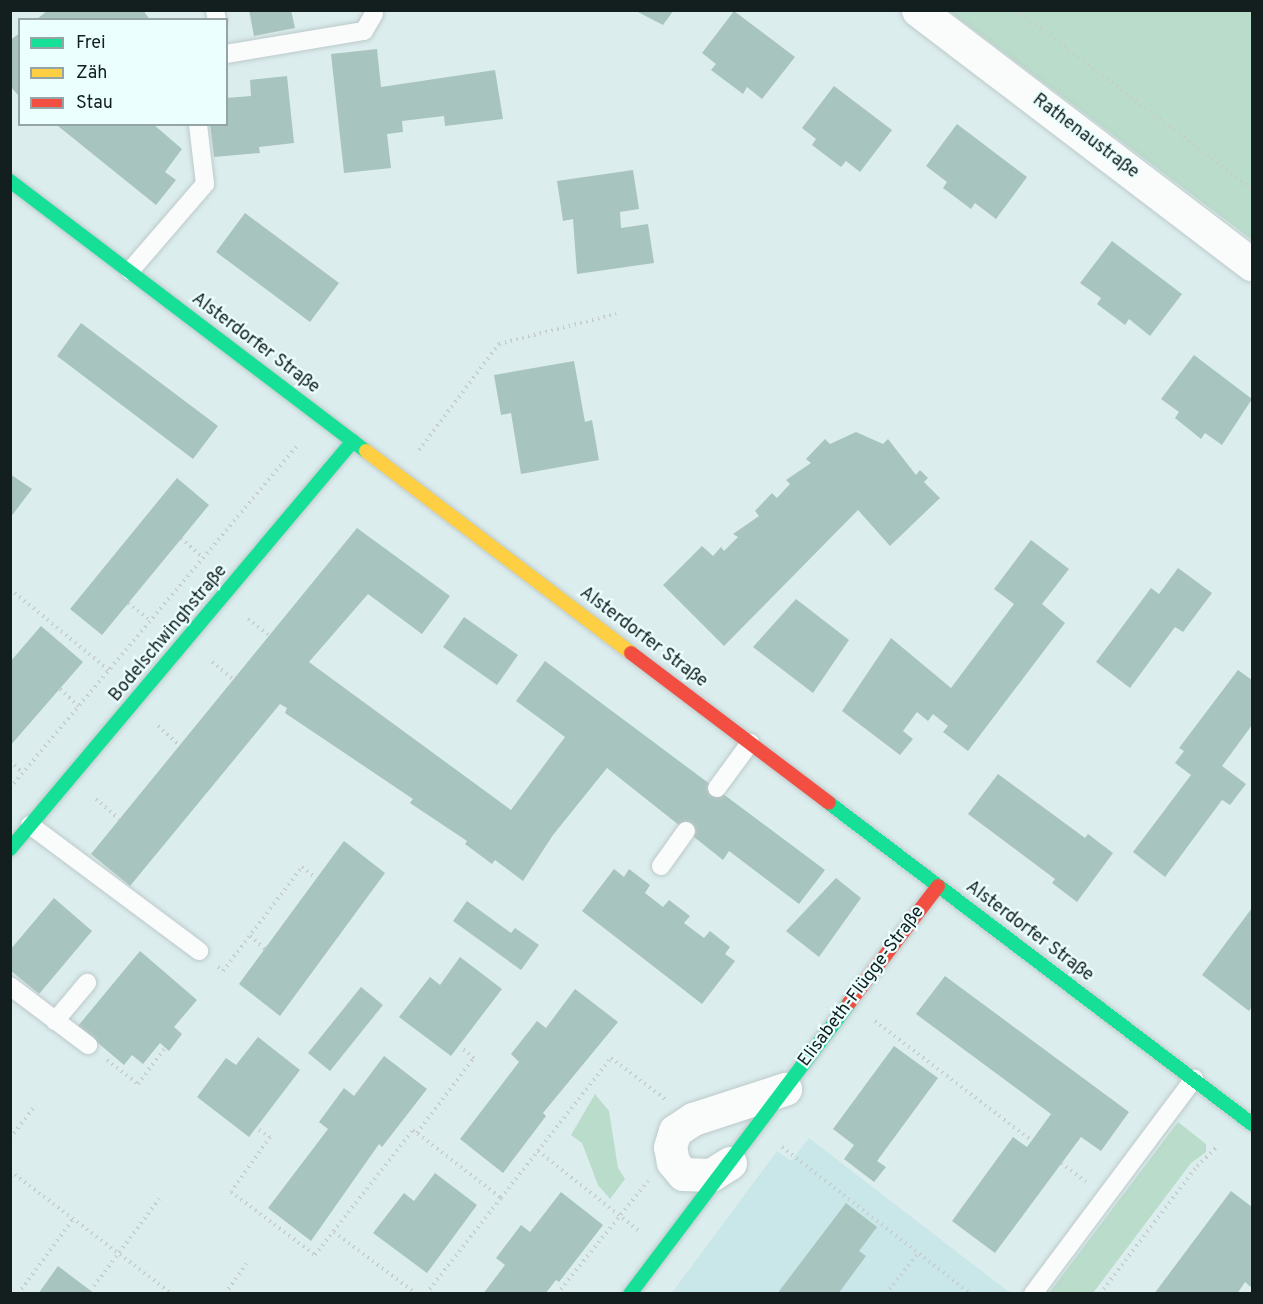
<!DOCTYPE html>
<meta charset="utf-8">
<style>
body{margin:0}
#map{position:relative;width:1263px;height:1304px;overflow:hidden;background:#dcedee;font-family:Overpass,sans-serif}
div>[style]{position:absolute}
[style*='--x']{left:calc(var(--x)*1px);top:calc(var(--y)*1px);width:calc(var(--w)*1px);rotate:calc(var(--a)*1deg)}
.built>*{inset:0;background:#c9e7e8}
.green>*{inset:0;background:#badccb}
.building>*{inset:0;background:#a8c4bf}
.path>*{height:4px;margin-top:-2px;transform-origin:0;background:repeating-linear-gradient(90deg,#c7cdcd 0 1.5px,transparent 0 6px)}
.roads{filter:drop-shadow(0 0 2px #bcc9c9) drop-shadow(0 0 2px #bcc9c9)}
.lane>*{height:18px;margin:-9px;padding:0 9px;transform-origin:9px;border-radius:9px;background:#fafcfc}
.street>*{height:33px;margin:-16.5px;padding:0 16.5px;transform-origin:16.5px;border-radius:16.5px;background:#fafcfc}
.fast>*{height:14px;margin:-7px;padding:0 7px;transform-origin:7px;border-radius:7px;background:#16e098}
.slow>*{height:14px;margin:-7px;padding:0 7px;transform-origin:7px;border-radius:7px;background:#ffcf43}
.jam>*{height:14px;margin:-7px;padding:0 7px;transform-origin:7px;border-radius:7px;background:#f24e42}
span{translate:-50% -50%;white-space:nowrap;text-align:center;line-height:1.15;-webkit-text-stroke:4.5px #ecffff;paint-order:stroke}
.street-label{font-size:18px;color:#131e1f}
.frame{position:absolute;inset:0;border:12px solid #131e1f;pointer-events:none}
.legend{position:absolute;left:18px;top:18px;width:210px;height:108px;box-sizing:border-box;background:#ecffff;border:2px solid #95a5a5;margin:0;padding:8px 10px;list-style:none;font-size:18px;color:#131e1f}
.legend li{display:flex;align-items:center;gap:12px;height:30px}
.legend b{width:30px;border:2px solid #95a5a5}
</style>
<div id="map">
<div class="built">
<i style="clip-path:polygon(809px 1138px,1005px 1289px,1012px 1293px,671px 1294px,777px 1151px,791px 1161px)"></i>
</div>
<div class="green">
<i style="clip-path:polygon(949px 11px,1252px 11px,1252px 240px)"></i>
<i style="clip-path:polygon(595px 1094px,609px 1111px,618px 1168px,625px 1179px,610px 1199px,598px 1185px,582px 1143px,571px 1135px)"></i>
<i style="clip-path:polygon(1178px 1122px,1206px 1144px,1206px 1152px,1191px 1163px,1093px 1293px,1049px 1293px)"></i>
</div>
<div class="building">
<i style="clip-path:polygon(48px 10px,143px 10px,150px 20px,36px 20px)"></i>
<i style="clip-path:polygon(249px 10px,291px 10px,295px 28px,254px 36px)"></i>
<i style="clip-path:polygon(634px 10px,674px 10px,663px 25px)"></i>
<i style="clip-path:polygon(734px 11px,795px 57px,762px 99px,747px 87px,743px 94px,711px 70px,716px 64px,702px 53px)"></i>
<i style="clip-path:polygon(20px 33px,20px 97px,10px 86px,10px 40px)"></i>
<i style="clip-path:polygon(377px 49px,381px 87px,495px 70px,503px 119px,445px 126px,444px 116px,402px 121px,403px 132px,387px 134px,391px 168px,344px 173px,331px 54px)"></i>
<i style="clip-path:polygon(287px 76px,294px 143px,259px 147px,260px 153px,214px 157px,210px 124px,226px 124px,226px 98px,251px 96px,250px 80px)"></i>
<i style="clip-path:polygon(834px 86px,892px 130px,860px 172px,846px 161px,841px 167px,812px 145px,816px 139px,802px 128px)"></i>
<i style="clip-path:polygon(153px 124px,182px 149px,165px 172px,176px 180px,156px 205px,58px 126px)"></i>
<i style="clip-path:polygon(957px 124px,1027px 177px,996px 219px,975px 203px,971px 209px,943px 188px,947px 182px,926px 166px)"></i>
<i style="clip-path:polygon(633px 170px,639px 209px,620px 212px,621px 228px,648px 224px,654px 263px,577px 274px,573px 219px,563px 221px,557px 181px)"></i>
<i style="clip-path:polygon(245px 213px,339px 283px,310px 322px,216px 252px)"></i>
<i style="clip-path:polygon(1112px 241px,1182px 294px,1150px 336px,1129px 319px,1125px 325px,1097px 304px,1101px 298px,1080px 283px)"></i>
<i style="clip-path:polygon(81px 323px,218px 426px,193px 459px,57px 356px)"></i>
<i style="clip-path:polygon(1194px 355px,1252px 399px,1222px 445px,1205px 433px,1201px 439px,1175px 418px,1179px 412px,1161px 399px)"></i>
<i style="clip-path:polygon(574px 361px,585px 422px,592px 420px,599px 460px,521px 474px,511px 413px,501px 415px,494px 375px)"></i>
<i style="clip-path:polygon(856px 432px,883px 444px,888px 439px,916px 475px,920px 470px,928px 478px,924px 482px,940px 498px,890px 546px,858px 510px,724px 646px,663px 585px,702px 546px,713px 556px,721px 547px,724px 551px,738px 537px,733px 534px,759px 516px,755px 511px,772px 493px,777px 498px,790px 484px,786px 480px,811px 463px,806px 459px,825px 439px,830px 444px)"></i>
<i style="clip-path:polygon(10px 474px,32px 489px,10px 518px)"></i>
<i style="clip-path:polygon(177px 478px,209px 505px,102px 635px,70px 609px)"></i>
<i style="clip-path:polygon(357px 528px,450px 596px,422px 634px,368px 594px,309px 662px,511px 810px,565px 737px,516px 701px,545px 661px,825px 870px,799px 904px,729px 851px,723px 860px,607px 768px,553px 835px,523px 881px,495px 860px,492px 864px,465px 844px,467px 841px,410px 803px,413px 799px,285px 713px,287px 708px,280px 704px,130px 886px,91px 854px)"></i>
<i style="clip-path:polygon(1031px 540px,1069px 569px,1042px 604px,1065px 623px,968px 751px,943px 732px,948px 726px,933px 714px,928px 721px,917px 712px,903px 731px,913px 739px,900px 755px,842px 711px,891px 638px,951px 688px,1014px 604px,994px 589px)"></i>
<i style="clip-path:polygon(1178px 568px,1212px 593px,1183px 632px,1175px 627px,1130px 688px,1096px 662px,1151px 588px,1159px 594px)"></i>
<i style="clip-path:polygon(796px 599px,849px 640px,813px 693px,753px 647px)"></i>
<i style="clip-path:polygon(464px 617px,518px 655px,497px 685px,443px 647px)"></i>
<i style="clip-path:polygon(41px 626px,83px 662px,10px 746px,10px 662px)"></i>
<i style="clip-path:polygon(1238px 670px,1252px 680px,1252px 725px,1222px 766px,1246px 784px,1230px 805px,1222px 800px,1165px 877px,1133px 852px,1191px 775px,1175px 763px,1184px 751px,1179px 748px)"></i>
<i style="clip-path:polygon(998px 774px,1085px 838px,1088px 834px,1113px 853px,1077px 902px,1052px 883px,1055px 879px,968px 814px)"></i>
<i style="clip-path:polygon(344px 841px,385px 873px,280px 1016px,239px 984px)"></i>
<i style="clip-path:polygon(614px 869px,624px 877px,629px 869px,650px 885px,645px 893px,663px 907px,669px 900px,690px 916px,684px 923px,704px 938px,710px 931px,730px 947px,725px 954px,735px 961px,702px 1004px,582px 911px)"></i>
<i style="clip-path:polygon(836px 878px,861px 898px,819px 957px,786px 931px)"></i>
<i style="clip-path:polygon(54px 898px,92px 931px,39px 994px,10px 970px,10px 950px)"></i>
<i style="clip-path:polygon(467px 901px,511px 933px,515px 928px,539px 945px,521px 970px,453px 921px)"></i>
<i style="clip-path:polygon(1252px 908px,1252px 1007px,1249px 1011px,1202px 975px)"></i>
<i style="clip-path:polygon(140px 951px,197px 1000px,174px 1027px,182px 1034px,169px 1051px,160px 1043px,143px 1064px,132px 1055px,124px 1065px,78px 1026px)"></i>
<i style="clip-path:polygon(460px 957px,502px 989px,451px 1056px,399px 1017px,430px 977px,440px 985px)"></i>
<i style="clip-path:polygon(945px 976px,1129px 1112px,1101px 1151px,1081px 1137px,995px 1253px,952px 1221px,1013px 1137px,1027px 1147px,1051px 1114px,916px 1014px)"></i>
<i style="clip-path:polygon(361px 987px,383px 1005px,330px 1071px,308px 1053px)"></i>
<i style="clip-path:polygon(575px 989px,618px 1022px,543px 1113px,546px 1116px,503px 1173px,460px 1139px,519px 1062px,511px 1054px,537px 1021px,546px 1028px)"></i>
<i style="clip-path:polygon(258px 1037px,300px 1070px,249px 1137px,197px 1097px,226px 1058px,236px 1065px)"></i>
<i style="clip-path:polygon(894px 1046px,938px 1078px,877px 1161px,886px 1167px,874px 1182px,844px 1159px,854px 1145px,833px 1129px)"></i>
<i style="clip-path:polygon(384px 1056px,427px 1089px,382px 1147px,379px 1144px,311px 1241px,268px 1208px,328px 1129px,319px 1122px,344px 1088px,354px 1096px)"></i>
<i style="clip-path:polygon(435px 1173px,477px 1205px,427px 1273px,373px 1233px,404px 1193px,414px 1201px)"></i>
<i style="clip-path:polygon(1231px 1191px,1252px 1207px,1252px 1288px,1245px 1282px,1237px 1294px,1154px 1294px)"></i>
<i style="clip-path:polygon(561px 1192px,603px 1225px,559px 1282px,556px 1280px,545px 1294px,483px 1294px,505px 1265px,496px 1258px,521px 1225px,530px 1232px)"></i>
<i style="clip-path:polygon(846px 1203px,877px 1227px,859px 1251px,866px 1256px,838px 1294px,777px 1294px)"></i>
<i style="clip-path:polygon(58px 1266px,95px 1294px,38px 1294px)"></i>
</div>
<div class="path">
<i style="--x:1016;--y:10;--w:296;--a:37.2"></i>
<i style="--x:419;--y:450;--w:133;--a:-53"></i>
<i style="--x:499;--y:344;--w:121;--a:-14.4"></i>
<i style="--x:181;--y:538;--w:30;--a:42"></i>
<i style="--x:10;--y:589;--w:129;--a:39.4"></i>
<i style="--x:128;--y:603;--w:28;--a:38"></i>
<i style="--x:248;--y:619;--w:28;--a:38"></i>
<i style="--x:212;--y:662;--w:28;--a:39"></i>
<i style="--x:60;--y:689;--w:25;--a:43"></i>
<i style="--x:158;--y:726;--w:30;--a:42"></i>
<i style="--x:10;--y:761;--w:18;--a:43"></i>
<i style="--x:10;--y:788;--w:449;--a:-50"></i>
<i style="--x:96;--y:799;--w:32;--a:41"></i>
<i style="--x:250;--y:936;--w:20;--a:41"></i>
<i style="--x:218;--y:967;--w:6;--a:39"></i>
<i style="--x:223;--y:971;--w:131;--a:-52.8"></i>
<i style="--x:302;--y:867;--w:18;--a:38"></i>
<i style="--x:875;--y:1021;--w:198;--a:37.4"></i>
<i style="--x:107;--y:1060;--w:39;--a:38"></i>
<i style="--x:138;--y:1084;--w:45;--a:-53.1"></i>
<i style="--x:259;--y:1130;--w:13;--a:32"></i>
<i style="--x:270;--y:1137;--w:67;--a:125.3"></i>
<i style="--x:231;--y:1192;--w:105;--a:36.9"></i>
<i style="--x:315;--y:1255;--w:159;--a:-51.9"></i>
<i style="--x:413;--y:1130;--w:111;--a:37.7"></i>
<i style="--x:501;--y:1198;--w:60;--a:-51.8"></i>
<i style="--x:538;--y:1151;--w:129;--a:38.4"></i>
<i style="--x:417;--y:1133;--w:94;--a:-52.8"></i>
<i style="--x:474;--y:1058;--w:14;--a:-141"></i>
<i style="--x:10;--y:1138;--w:42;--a:-51.8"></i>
<i style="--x:782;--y:1147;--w:239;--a:37.9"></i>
<i style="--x:538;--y:1151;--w:118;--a:-51.9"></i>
<i style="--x:611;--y:1058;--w:68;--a:37.2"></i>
<i style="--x:1061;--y:1163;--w:31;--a:37"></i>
<i style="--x:10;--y:1171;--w:203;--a:37.2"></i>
<i style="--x:334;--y:1232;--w:104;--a:36.8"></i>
<i style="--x:94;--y:1286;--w:109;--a:-53.2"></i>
<i style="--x:18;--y:1294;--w:93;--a:-53.7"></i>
<i style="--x:225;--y:1294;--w:37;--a:-55"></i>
<i style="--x:426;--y:1294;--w:122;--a:-52"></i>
<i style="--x:557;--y:1294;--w:145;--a:-51.2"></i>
<i style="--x:886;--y:1294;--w:53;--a:-51.8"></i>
<i style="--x:1100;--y:1294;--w:161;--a:-52.8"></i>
<i style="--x:1197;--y:1166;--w:30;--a:-44"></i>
</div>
<div class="roads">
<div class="lane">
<i style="--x:215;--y:10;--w:10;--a:79"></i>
<i style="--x:226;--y:54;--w:140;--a:-9.5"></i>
<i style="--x:364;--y:31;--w:20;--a:-60"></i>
<i style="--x:130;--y:271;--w:115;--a:-49.2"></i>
<i style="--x:205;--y:184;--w:60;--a:-96.7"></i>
<i style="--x:717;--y:788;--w:56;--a:-53.7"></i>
<i style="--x:30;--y:825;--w:211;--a:36.7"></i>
<i style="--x:661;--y:866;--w:43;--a:-54.5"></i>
<i style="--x:10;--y:986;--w:98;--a:37.1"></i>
<i style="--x:55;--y:1021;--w:50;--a:-49.9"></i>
<i style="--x:1033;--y:1294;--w:269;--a:-53.2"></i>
</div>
<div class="street">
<i style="--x:918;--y:10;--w:420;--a:37.3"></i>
<i style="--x:730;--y:1163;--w:22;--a:148"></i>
<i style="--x:711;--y:1175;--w:28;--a:-178"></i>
<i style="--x:683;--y:1174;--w:16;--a:-130"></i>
<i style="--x:673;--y:1162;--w:15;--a:-101"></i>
<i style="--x:670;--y:1147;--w:17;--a:-73"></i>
<i style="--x:675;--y:1131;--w:22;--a:-34"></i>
<i style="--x:693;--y:1119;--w:97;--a:-18.1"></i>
</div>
<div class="fast">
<i style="--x:10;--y:181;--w:447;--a:37.2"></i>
<i style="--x:829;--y:803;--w:531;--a:37.19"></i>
<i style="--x:10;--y:849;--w:533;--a:-49.95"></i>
<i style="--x:630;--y:1294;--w:364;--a:-53"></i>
</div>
<div class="slow">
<i style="--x:366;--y:451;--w:333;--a:37.3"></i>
</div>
<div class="jam">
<i style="--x:631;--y:653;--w:248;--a:37.1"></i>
<i style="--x:849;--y:1003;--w:147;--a:-52.7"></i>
</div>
</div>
<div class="street-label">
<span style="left:1085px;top:137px;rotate:37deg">Rathenaustraße</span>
<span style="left:255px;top:344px;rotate:37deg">Alsterdorfer Straße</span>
<span style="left:169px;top:634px;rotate:-50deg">Bodelschwinghstraße</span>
<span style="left:643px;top:638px;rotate:37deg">Alsterdorfer Straße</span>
<span style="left:1029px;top:932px;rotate:37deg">Alsterdorfer Straße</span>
<span style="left:862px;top:987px;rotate:-53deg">Elisabeth-Flügge-Straße</span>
</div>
<div class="frame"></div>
<ul class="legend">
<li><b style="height:8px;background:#16e098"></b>Frei</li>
<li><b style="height:8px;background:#ffcf43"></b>Zäh</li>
<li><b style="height:8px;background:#f24e42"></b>Stau</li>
</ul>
</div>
